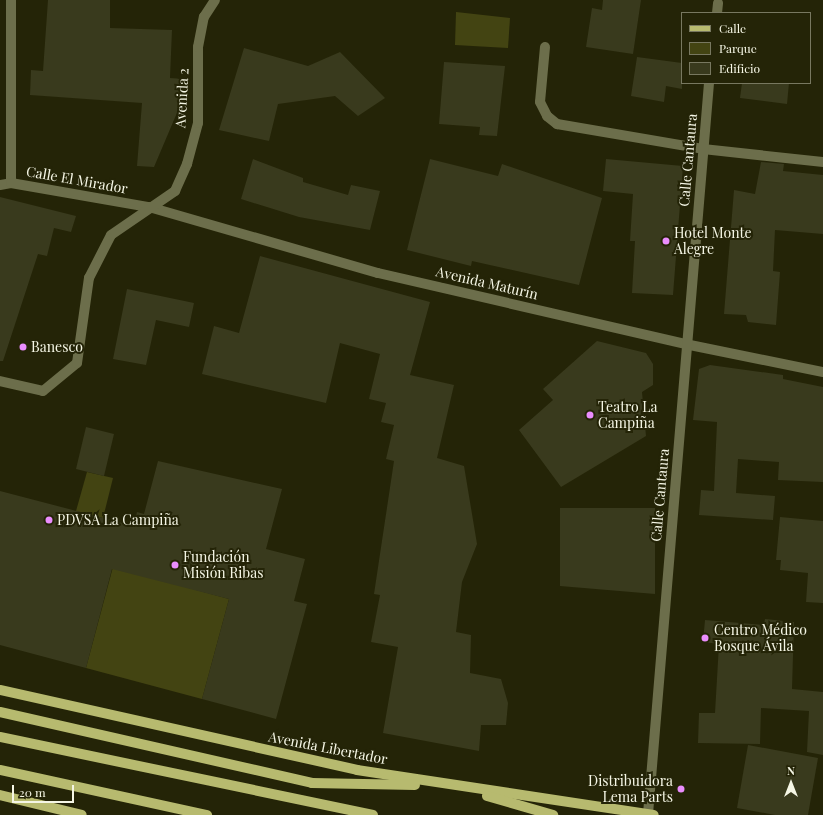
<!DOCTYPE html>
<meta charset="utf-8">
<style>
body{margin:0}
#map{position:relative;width:823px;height:815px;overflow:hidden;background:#242407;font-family:"Playfair Display",serif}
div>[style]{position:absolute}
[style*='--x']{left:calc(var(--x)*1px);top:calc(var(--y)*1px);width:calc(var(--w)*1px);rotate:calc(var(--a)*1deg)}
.green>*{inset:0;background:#434412}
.building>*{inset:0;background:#393a1d}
.minor>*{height:10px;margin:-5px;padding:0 5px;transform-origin:5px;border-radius:5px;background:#6c6e4b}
.major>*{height:10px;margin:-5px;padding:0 5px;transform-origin:5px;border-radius:5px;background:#b7ba6f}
.dots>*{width:11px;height:11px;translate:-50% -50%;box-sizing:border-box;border:2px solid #242407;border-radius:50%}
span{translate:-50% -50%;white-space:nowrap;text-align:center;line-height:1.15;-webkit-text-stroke:4px #242407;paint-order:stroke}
.street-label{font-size:14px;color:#f5f6e5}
.poi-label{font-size:14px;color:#f5f6e5}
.left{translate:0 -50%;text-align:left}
.right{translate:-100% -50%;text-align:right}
.legend{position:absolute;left:681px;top:12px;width:130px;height:72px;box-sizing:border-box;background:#242407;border:1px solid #787860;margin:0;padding:5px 7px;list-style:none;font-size:12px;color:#f5f6e5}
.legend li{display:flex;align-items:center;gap:8px;height:20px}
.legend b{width:20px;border:1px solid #787860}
.north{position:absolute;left:771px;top:763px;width:40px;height:40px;-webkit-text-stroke:3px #242407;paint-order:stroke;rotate:0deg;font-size:11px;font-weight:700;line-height:16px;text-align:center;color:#f5f6e5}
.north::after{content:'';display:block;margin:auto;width:14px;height:18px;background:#f5f6e5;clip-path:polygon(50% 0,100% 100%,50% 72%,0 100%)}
.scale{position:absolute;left:12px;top:785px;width:62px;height:18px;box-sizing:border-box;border:2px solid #f5f6e5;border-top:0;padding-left:5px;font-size:12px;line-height:14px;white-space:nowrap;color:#f5f6e5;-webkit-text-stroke:3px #242407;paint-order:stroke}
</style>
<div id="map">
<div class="green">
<i style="clip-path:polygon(456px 12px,510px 18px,508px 48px,455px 45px)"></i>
<i style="clip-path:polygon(87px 472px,113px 478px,103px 518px,76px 511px)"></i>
<i style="clip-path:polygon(113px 567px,229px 599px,202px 699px,86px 668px)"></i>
</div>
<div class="building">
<i style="clip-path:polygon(48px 0,110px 0,110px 28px,172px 30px,170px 78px,184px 79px,182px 101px,154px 167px,137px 166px,142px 103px,30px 95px,31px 70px,43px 71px)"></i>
<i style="clip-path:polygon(603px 0,641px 0,633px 54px,586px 47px,592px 8px,602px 10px)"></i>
<i style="clip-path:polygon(244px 48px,308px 66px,340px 52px,385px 98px,358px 116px,335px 96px,278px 104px,269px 141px,219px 130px)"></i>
<i style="clip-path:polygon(637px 57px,682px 63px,682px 89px,666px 86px,664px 102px,631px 96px)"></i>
<i style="clip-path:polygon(444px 62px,505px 66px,497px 136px,479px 135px,480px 127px,439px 124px)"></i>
<i style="clip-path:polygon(742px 83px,789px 83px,787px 104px,740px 98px)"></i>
<i style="clip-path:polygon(253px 159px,303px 178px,303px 182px,348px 195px,351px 185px,380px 191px,370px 230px,299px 217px,241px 199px)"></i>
<i style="clip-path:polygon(430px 159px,498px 176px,502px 164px,602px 198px,579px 285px,472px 261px,471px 266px,407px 250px)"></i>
<i style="clip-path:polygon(606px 159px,683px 166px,673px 295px,632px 293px,635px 241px,630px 241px,633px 194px,603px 191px)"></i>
<i style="clip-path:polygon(761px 162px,784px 164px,783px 171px,823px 175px,823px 234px,775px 230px,773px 271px,780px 272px,776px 325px,748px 322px,746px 315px,724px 314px,734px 190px,755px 194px)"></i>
<i style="clip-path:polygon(0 197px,76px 216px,71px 232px,54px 228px,47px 256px,38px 254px,3px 361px,0 361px)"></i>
<i style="clip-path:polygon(260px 256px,430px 302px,410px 375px,454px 385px,437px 458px,464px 466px,477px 544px,462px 582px,456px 632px,471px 635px,470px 673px,501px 679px,508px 703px,506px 725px,481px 725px,479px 751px,383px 733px,398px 647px,371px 642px,380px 595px,374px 594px,394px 461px,386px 459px,394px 425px,381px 422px,386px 403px,369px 399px,380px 354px,340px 343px,326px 403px,202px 374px,214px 326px,239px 333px)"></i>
<i style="clip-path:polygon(127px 289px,194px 303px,189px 327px,156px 320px,146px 365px,113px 359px)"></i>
<i style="clip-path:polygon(597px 341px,646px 353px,653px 364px,653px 385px,642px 392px,646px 436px,561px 487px,519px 430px,553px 400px,543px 389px)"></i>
<i style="clip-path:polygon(710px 365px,783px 375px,783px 379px,823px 387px,823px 482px,778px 480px,779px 462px,738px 459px,736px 493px,775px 496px,773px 520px,699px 515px,701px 490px,714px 491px,717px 422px,693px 420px,699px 369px)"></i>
<i style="clip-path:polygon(86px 427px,114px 434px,104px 476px,76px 469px)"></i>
<i style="clip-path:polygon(158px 461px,282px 489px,266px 549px,305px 559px,294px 601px,307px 604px,276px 719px,202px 699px,229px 599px,112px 569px,86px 668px,0 645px,0 491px,134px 526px,137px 512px,144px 514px)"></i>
<i style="clip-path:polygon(560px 508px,655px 508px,655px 594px,560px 586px)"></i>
<i style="clip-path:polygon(780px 517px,823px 521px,823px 603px,806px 602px,808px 573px,780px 570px,781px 560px,776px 560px)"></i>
<i style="clip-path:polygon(765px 619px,794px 622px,792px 689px,823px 692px,823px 755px,807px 752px,809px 711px,761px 708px,760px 744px,698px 743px,699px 713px,715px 713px,719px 644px,703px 642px,705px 620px,764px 625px)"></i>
<i style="clip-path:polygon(748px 745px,818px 758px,808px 815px,775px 815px,737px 808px)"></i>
</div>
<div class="minor">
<i style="--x:717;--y:13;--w:10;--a:-84"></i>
<i style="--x:545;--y:47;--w:55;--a:95.2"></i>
<i style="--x:540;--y:102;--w:16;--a:63"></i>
<i style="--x:547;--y:116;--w:13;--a:39"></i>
<i style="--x:557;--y:124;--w:148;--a:9.7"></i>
<i style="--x:703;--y:149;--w:121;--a:6.2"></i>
<i style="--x:11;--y:183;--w:183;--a:-90"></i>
<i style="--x:0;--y:185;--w:11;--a:-10"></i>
<i style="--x:11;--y:183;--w:140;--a:9.9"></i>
<i style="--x:149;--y:207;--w:238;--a:16.1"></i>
<i style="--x:378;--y:273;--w:315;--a:13"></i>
<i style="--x:685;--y:344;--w:141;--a:11.5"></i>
<i style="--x:0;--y:381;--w:44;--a:13.1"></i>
<i style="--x:43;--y:391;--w:44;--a:-39.5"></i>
<i style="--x:77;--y:363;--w:86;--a:-82"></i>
<i style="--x:89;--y:278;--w:48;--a:-62.9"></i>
<i style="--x:111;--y:235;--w:78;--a:-34.5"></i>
<i style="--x:175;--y:191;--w:30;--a:-66"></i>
<i style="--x:187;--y:164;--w:42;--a:-75"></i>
<i style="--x:198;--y:123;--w:76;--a:-90"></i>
<i style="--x:198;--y:47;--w:31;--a:-79"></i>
<i style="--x:204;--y:17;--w:20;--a:-57"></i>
<i style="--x:648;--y:814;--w:734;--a:-85.23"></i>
</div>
<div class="major">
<i style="--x:0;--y:690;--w:366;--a:12.6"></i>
<i style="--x:357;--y:770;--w:300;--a:8.6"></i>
<i style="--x:0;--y:712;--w:320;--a:12.8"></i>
<i style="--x:312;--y:783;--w:103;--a:1.1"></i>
<i style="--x:0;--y:737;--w:381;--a:11.8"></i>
<i style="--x:0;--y:770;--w:212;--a:12.3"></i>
<i style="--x:0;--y:795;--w:84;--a:13.7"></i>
<i style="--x:487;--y:796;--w:69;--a:16.1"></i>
</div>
<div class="dots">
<i style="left:666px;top:241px;background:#ea8dfd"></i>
<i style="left:23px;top:347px;background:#ea8dfd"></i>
<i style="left:590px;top:415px;background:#ea8dfd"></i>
<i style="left:49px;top:520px;background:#ea8dfd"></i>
<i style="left:175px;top:565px;background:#ea8dfd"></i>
<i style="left:705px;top:638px;background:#ea8dfd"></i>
<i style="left:681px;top:789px;background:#ea8dfd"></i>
</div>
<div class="street-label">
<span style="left:182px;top:98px;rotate:-87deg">Avenida 2</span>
<span style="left:688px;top:160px;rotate:-85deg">Calle Cantaura</span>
<span style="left:77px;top:180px;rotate:10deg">Calle El Mirador</span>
<span style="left:487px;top:283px;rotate:13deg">Avenida Maturín</span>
<span style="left:660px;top:495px;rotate:-85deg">Calle Cantaura</span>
<span style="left:328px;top:748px;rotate:11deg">Avenida Libertador</span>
</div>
<div class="poi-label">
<span class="left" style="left:674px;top:241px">Hotel Monte<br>Alegre</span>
<span class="left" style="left:31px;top:347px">Banesco</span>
<span class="left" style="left:598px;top:415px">Teatro La<br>Campiña</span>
<span class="left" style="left:57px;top:520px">PDVSA La Campiña</span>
<span class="left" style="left:183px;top:565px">Fundación<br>Misión Ribas</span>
<span class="left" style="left:714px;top:638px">Centro Médico<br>Bosque Ávila</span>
<span class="right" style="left:673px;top:789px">Distribuidora<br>Lema Parts</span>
</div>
<ul class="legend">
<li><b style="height:5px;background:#b7ba6f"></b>Calle</li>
<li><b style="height:11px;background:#434412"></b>Parque</li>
<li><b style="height:11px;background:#393a1d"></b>Edificio</li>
</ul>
<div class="north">N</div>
<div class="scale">20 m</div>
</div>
